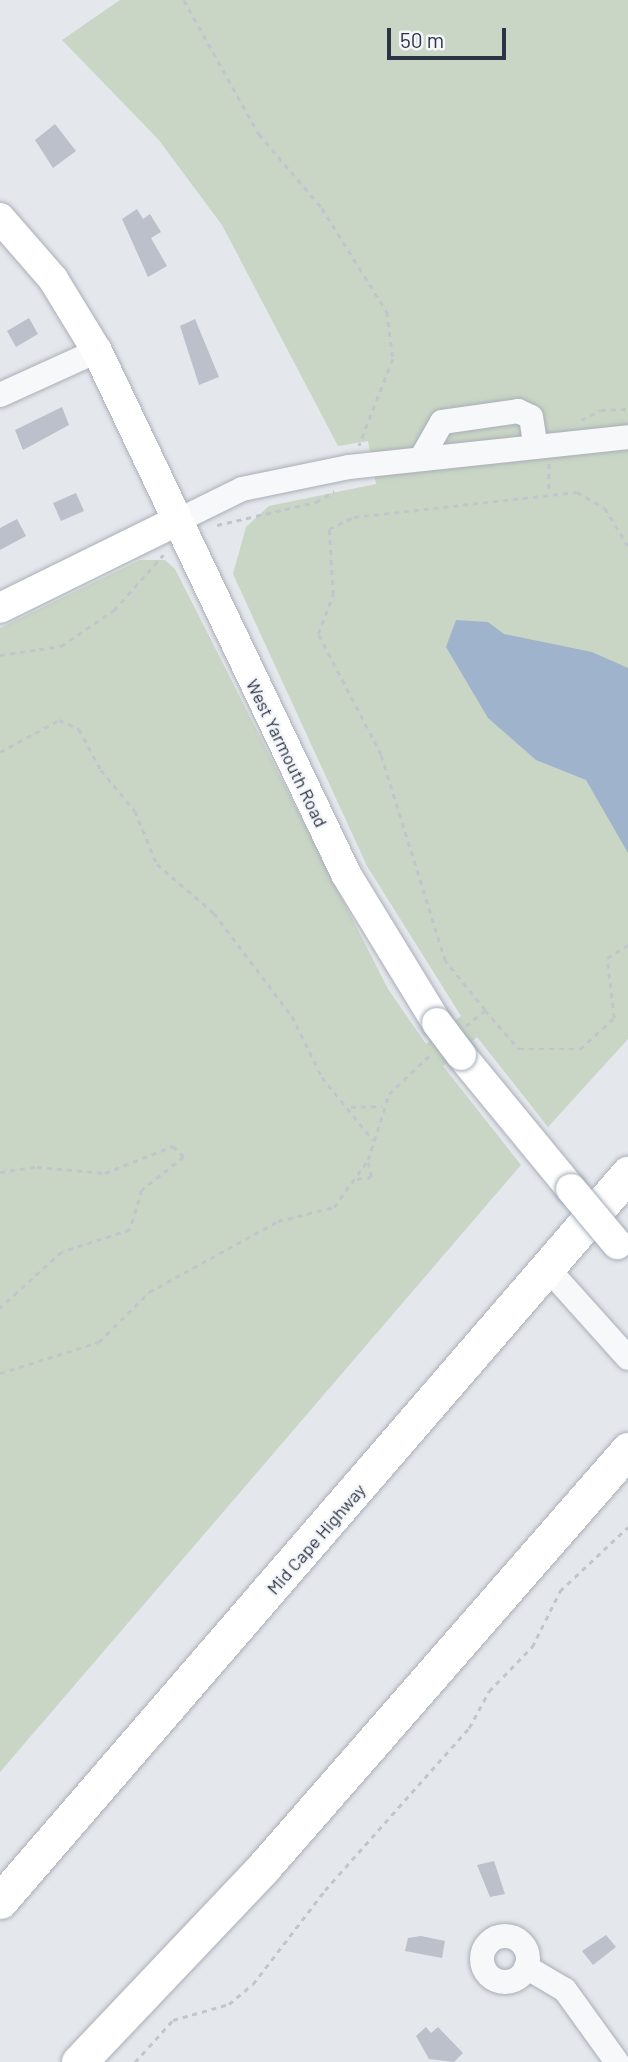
<!DOCTYPE html>
<style>
body{margin:0}
#map{position:relative;width:628px;height:2062px;overflow:hidden;background:#e4e7ec;font-family:Barlow,sans-serif}
div>[style]{position:absolute}
[style*='--x']{left:calc(var(--x)*1px);top:calc(var(--y)*1px);width:calc(var(--w)*1px);rotate:calc(var(--a)*1deg)}
.green>*{inset:0;background:#c9d6c5}
.water>*{inset:0;background:#9fb4cc}
.building>*{inset:0;background:#bbc0ca}
.path>*{height:2.5px;margin-top:-1.25px;transform-origin:0;background:repeating-linear-gradient(90deg,#c2c5cb 0 5px,transparent 0 10px)}
.roads{filter:drop-shadow(0 0 2px #a9aeb7) drop-shadow(0 0 2px #a9aeb7)}
.minor>*{height:24px;margin:-12px;padding:0 12px;transform-origin:12px;border-radius:12px;background:#f7f8fa}
.minor>.ring{margin:-12px;padding:0;box-sizing:content-box;background:none;border:24px solid #f7f8fa;border-radius:50%}
.major>*{height:30px;margin:-15px;padding:0 15px;transform-origin:15px;border-radius:15px;background:#fff}
.highway>*{height:35px;margin:-17.5px;padding:0 17.5px;transform-origin:17.5px;border-radius:17.5px;background:#fff}
.bridges{filter:drop-shadow(0 0 2px #a3abb8) drop-shadow(0 0 2px #a3abb8)}
.major-bridge>*{height:30px;margin:-15px;padding:0 15px;transform-origin:15px;border-radius:15px;background:#fff}
span{translate:-50% -50%;white-space:nowrap;text-align:center;line-height:1.15;-webkit-text-stroke:5px #f4f6f9;paint-order:stroke}
.street-label{font-size:18px;color:#2b3445}
.scale{position:absolute;left:387px;top:28px;width:119px;height:32px;box-sizing:border-box;border:4px solid #2b3445;border-top:0;padding-left:9px;font-size:21px;line-height:24px;white-space:nowrap;color:#2b3445;-webkit-text-stroke:5px #f4f6f9;paint-order:stroke}
</style>
<div id="map">
<div class="green">
<i style="clip-path:polygon(120px 0,628px 0,628px 1039px,548px 1127px,477px 1037px,443px 1066px,521px 1165px,0 1772px,0 628px,140px 560px,165px 560px,175px 569px,388px 989px,426px 1044px,461px 1016px,367px 866px,233px 574px,246px 527px,269px 506px,376px 484px,368px 441px,338px 446px,222px 225px,158px 139px,62px 40px)"></i>
</div>
<div class="water">
<i style="clip-path:polygon(456px 620px,488px 622px,504px 634px,592px 652px,628px 668px,628px 853px,586px 780px,536px 760px,488px 718px,446px 647px)"></i>
</div>
<div class="building">
<i style="clip-path:polygon(55px 124px,76px 151px,53px 168px,35px 140px)"></i>
<i style="clip-path:polygon(137px 209px,143px 219px,150px 214px,161px 232px,151px 238px,167px 266px,148px 277px,122px 219px)"></i>
<i style="clip-path:polygon(29px 318px,38px 334px,16px 347px,7px 331px)"></i>
<i style="clip-path:polygon(195px 319px,219px 377px,199px 385px,180px 326px)"></i>
<i style="clip-path:polygon(62px 407px,69px 425px,23px 450px,15px 430px)"></i>
<i style="clip-path:polygon(76px 493px,84px 511px,61px 521px,53px 503px)"></i>
<i style="clip-path:polygon(17px 519px,26px 536px,0 550px,0 528px)"></i>
<i style="clip-path:polygon(494px 1861px,505px 1894px,490px 1897px,477px 1865px)"></i>
<i style="clip-path:polygon(606px 1935px,616px 1947px,593px 1965px,582px 1951px)"></i>
<i style="clip-path:polygon(421px 1936px,445px 1941px,442px 1958px,405px 1951px,408px 1938px)"></i>
<i style="clip-path:polygon(426px 2027px,431px 2033px,438px 2027px,463px 2053px,454px 2062px,429px 2059px,416px 2036px)"></i>
</div>
<div class="path">
<i style="--x:184;--y:0;--w:154;--a:60.8"></i>
<i style="--x:259;--y:134;--w:97;--a:49.6"></i>
<i style="--x:322;--y:208;--w:123;--a:58"></i>
<i style="--x:387;--y:312;--w:47;--a:82.7"></i>
<i style="--x:393;--y:359;--w:93;--a:111.3"></i>
<i style="--x:581;--y:420;--w:22;--a:-27"></i>
<i style="--x:601;--y:410;--w:27;--a:-2"></i>
<i style="--x:549;--y:464;--w:28;--a:90"></i>
<i style="--x:217;--y:525;--w:102;--a:-13.1"></i>
<i style="--x:316;--y:502;--w:21;--a:-31"></i>
<i style="--x:0;--y:655;--w:62;--a:-8.4"></i>
<i style="--x:61;--y:646;--w:64;--a:-34.2"></i>
<i style="--x:114;--y:610;--w:74;--a:-48.3"></i>
<i style="--x:0;--y:752;--w:67;--a:-28.5"></i>
<i style="--x:59;--y:720;--w:22;--a:24"></i>
<i style="--x:79;--y:729;--w:47;--a:61.8"></i>
<i style="--x:101;--y:770;--w:53;--a:50.3"></i>
<i style="--x:135;--y:811;--w:57;--a:67.5"></i>
<i style="--x:157;--y:864;--w:75;--a:40.7"></i>
<i style="--x:214;--y:913;--w:129;--a:52.9"></i>
<i style="--x:292;--y:1016;--w:68;--a:63.8"></i>
<i style="--x:322;--y:1077;--w:81;--a:51"></i>
<i style="--x:485;--y:1010;--w:52;--a:48.9"></i>
<i style="--x:519;--y:1049;--w:61;--a:0"></i>
<i style="--x:580;--y:1049;--w:46;--a:-42.4"></i>
<i style="--x:614;--y:1018;--w:60;--a:-96.7"></i>
<i style="--x:607;--y:958;--w:25;--a:-32"></i>
<i style="--x:466;--y:1026;--w:25;--a:-40"></i>
<i style="--x:485;--y:1010;--w:63;--a:-129.2"></i>
<i style="--x:445;--y:961;--w:216;--a:-107.3"></i>
<i style="--x:381;--y:755;--w:136;--a:-117.5"></i>
<i style="--x:318;--y:634;--w:42;--a:-69"></i>
<i style="--x:333;--y:595;--w:66;--a:-93.5"></i>
<i style="--x:329;--y:529;--w:28;--a:-26"></i>
<i style="--x:354;--y:517;--w:224;--a:-6.4"></i>
<i style="--x:577;--y:492;--w:32;--a:30"></i>
<i style="--x:605;--y:508;--w:44;--a:58.8"></i>
<i style="--x:351;--y:1107;--w:31;--a:-2"></i>
<i style="--x:0;--y:1172;--w:37;--a:-8"></i>
<i style="--x:37;--y:1167;--w:68;--a:5"></i>
<i style="--x:105;--y:1173;--w:73;--a:-21.7"></i>
<i style="--x:173;--y:1146;--w:16;--a:45"></i>
<i style="--x:184;--y:1157;--w:53;--a:141.8"></i>
<i style="--x:142;--y:1190;--w:42;--a:106.7"></i>
<i style="--x:130;--y:1230;--w:71;--a:162.1"></i>
<i style="--x:62;--y:1252;--w:84;--a:137.9"></i>
<i style="--x:357;--y:1179;--w:14;--a:-8"></i>
<i style="--x:371;--y:1177;--w:15;--a:-101"></i>
<i style="--x:0;--y:1373;--w:104;--a:-17.4"></i>
<i style="--x:99;--y:1342;--w:71;--a:-45"></i>
<i style="--x:149;--y:1292;--w:147;--a:-28.8"></i>
<i style="--x:278;--y:1221;--w:58;--a:-14"></i>
<i style="--x:334;--y:1207;--w:58;--a:-54.1"></i>
<i style="--x:368;--y:1160;--w:69;--a:-72.3"></i>
<i style="--x:389;--y:1094;--w:58;--a:-43.6"></i>
<i style="--x:135;--y:2062;--w:57;--a:-47.9"></i>
<i style="--x:173;--y:2020;--w:58;--a:-15.9"></i>
<i style="--x:229;--y:2004;--w:31;--a:-40"></i>
<i style="--x:253;--y:1984;--w:118;--a:-52.5"></i>
<i style="--x:325;--y:1890;--w:217;--a:-48.4"></i>
<i style="--x:469;--y:1728;--w:42;--a:-61.6"></i>
<i style="--x:489;--y:1691;--w:62;--a:-45.7"></i>
<i style="--x:532;--y:1647;--w:63;--a:-63.4"></i>
<i style="--x:560;--y:1591;--w:93;--a:-43.3"></i>
</div>
<div class="roads">
<div class="minor">
<i style="--x:0;--y:395;--w:107;--a:-24.4"></i>
<i style="--x:422;--y:457;--w:40;--a:-60.3"></i>
<i style="--x:442;--y:422;--w:77;--a:-8.2"></i>
<i style="--x:518;--y:411;--w:14;--a:25"></i>
<i style="--x:531;--y:417;--w:30;--a:81"></i>
<i style="--x:177;--y:521;--w:72;--a:-26.2"></i>
<i style="--x:242;--y:489;--w:109;--a:-11.6"></i>
<i style="--x:349;--y:467;--w:281;--a:-6.1"></i>
<i style="--x:549;--y:1270;--w:118;--a:48.1"></i>
<i class="ring" style="left:482px;top:1936px;width:22px;height:22px"></i>
<i style="--x:526;--y:1967;--w:45;--a:30.5"></i>
<i style="--x:565;--y:1990;--w:89;--a:54.2"></i>
</div>
<div class="major">
<i style="--x:0;--y:218;--w:81;--a:49"></i>
<i style="--x:53;--y:279;--w:84;--a:58.6"></i>
<i style="--x:97;--y:351;--w:579;--a:64.54"></i>
<i style="--x:346;--y:874;--w:175;--a:58.6"></i>
<i style="--x:0;--y:608;--w:197;--a:-26.2"></i>
<i style="--x:461;--y:1055;--w:173;--a:50.6"></i>
</div>
<div class="highway">
<i style="--x:0;--y:1901;--w:961;--a:-49.18"></i>
<i style="--x:79;--y:2062;--w:267;--a:-46.5"></i>
<i style="--x:263;--y:1868;--w:555;--a:-48.87"></i>
</div>
</div>
<div class="bridges">
<div class="major-bridge">
<i style="--x:437;--y:1023;--w:40;--a:53"></i>
<i style="--x:571;--y:1189;--w:72;--a:50.1"></i>
</div>
</div>
<div class="street-label">
<span style="left:287px;top:753px;rotate:64deg">West Yarmouth Road</span>
<span style="left:316px;top:1539px;rotate:-49deg">Mid Cape Highway</span>
</div>
<div class="scale">50 m</div>
</div>
